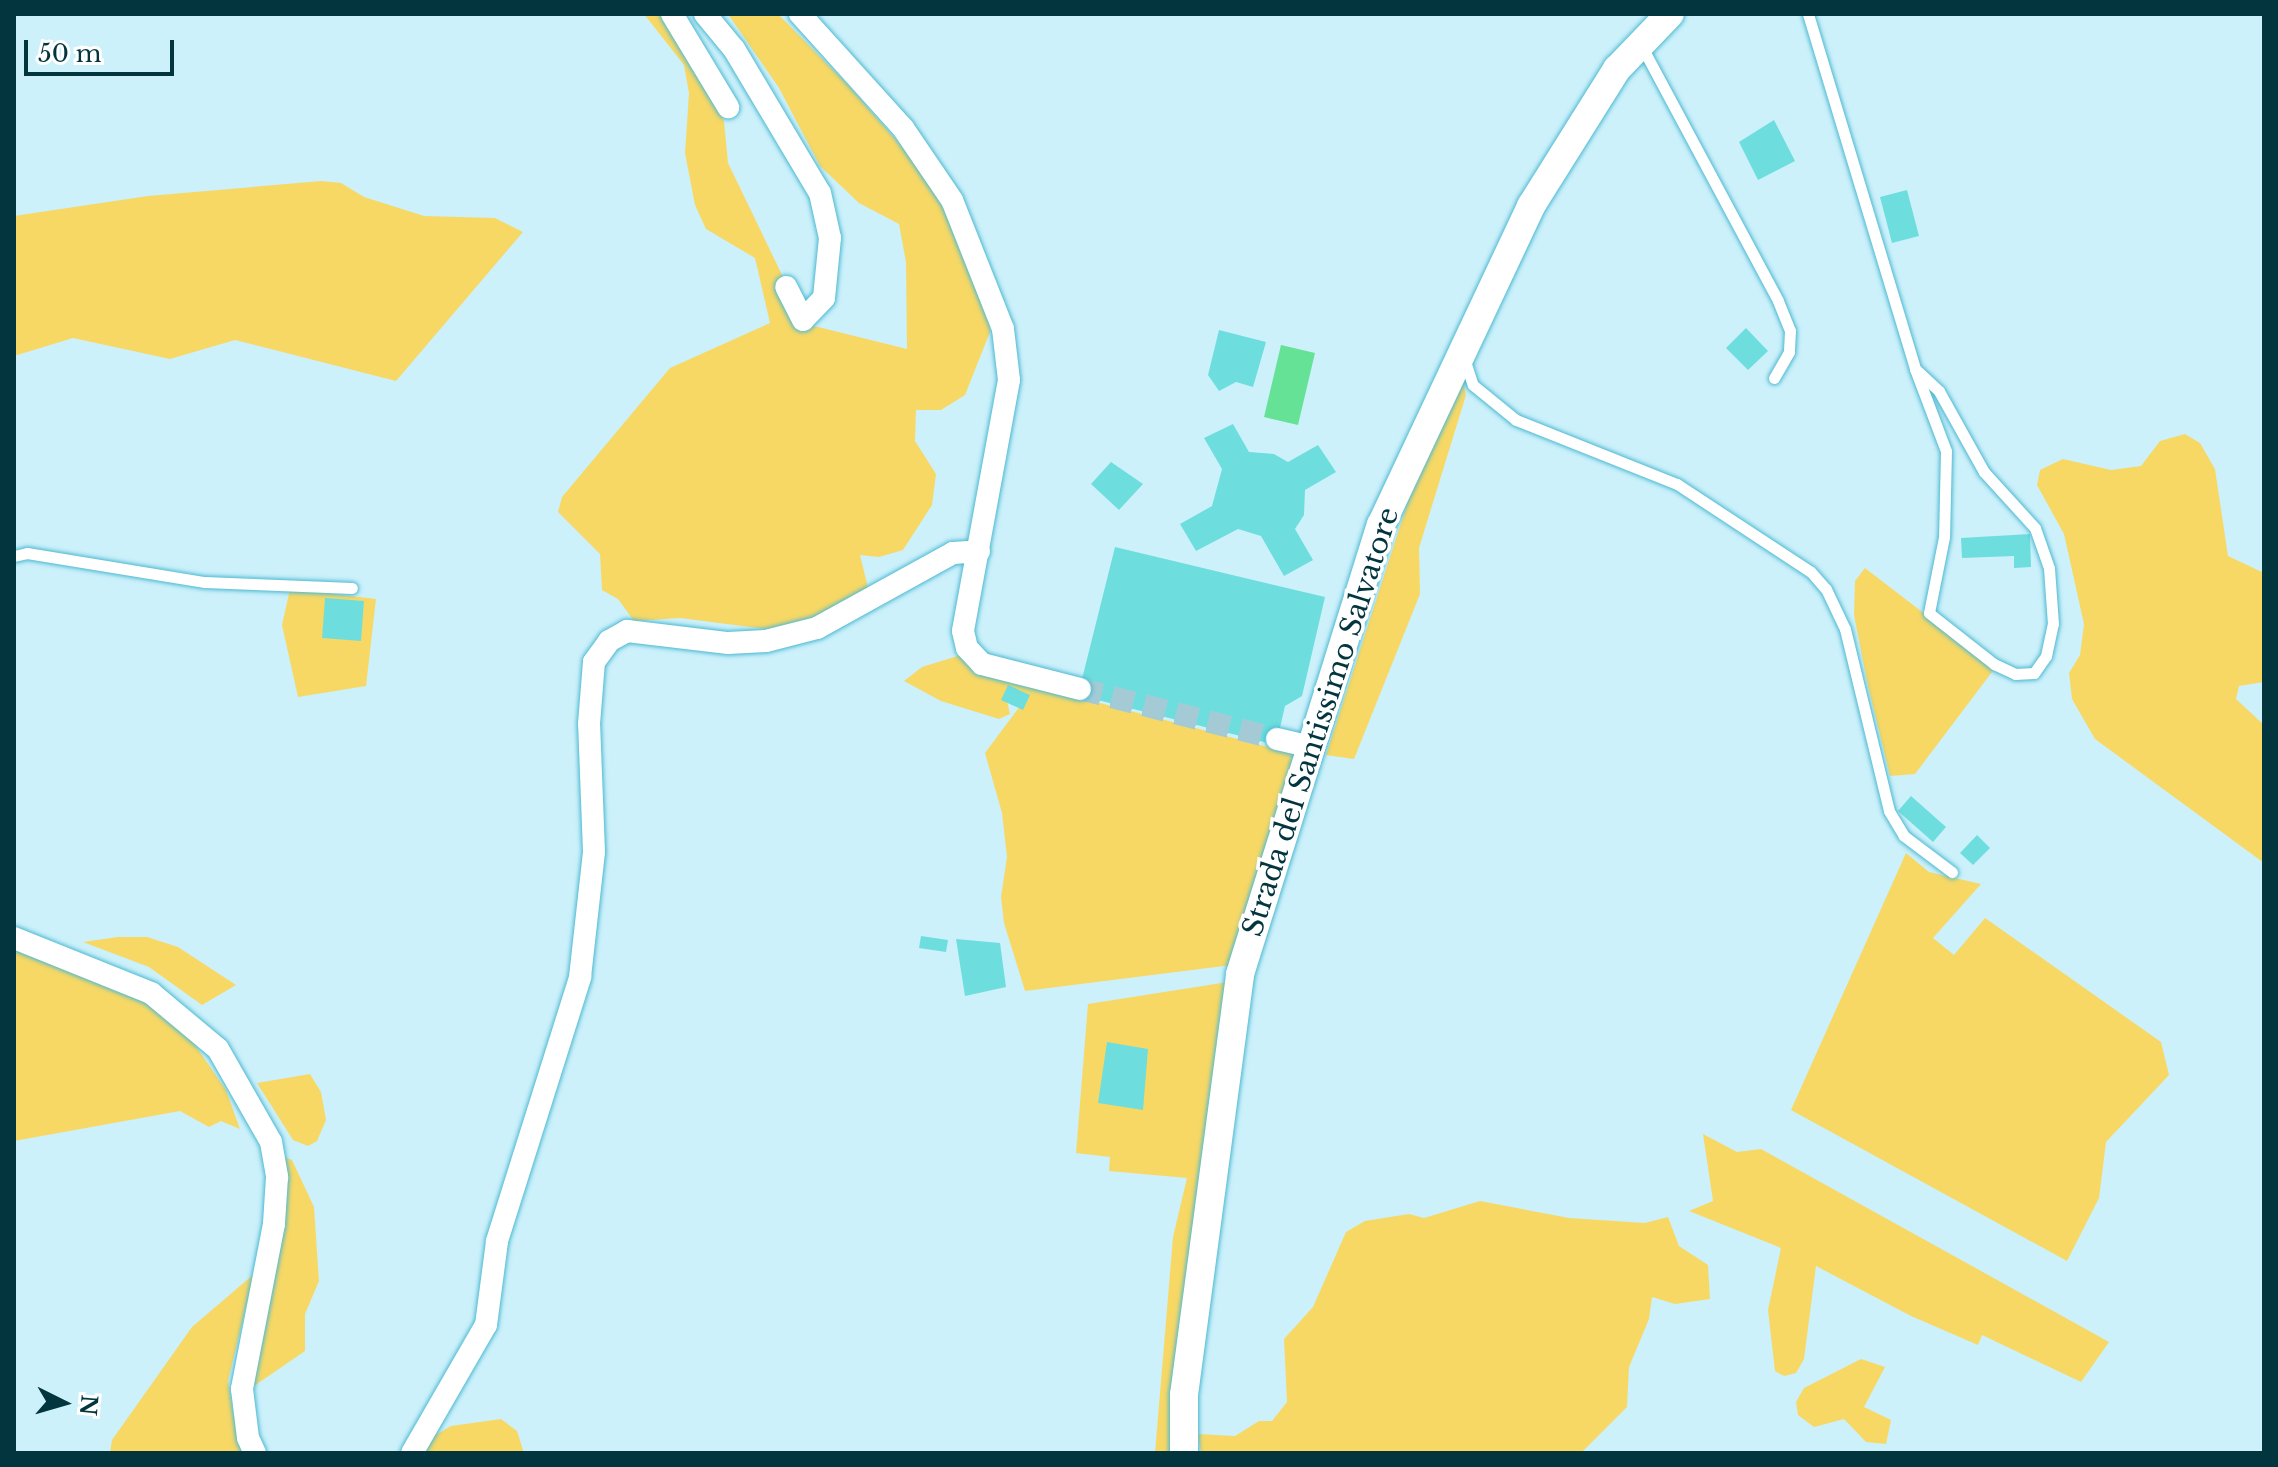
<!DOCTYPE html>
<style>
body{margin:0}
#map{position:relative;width:2278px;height:1467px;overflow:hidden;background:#ccf1fb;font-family:"Libre Baskerville",serif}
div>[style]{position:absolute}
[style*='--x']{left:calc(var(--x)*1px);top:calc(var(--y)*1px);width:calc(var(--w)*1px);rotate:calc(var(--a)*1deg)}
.green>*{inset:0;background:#f7d865}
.water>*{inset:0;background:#65e296}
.building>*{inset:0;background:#6ddedd}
.minor-tunnel>*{height:22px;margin-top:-11px;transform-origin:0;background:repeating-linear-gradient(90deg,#a4cbd5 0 22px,transparent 0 33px)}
.roads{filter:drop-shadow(0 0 2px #4db9d1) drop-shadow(0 0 2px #4db9d1)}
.service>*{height:11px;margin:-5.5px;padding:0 5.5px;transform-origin:5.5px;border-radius:5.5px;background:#fff}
.minor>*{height:22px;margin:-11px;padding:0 11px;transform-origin:11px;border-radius:11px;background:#fff}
.tertiary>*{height:28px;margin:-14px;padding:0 14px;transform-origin:14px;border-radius:14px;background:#fff}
span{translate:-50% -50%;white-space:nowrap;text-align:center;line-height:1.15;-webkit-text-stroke:7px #fff;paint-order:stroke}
.street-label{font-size:28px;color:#03353f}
.frame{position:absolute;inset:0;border:16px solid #03353f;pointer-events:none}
.north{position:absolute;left:24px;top:1363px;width:80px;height:80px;-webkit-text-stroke:6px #fff;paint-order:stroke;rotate:95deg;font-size:22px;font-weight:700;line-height:32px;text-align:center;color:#03353f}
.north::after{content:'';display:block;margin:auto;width:28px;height:36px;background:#03353f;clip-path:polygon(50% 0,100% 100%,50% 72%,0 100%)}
.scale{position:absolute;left:24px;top:40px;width:150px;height:36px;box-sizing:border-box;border:4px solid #03353f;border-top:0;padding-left:10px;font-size:24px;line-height:28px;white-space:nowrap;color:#03353f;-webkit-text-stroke:6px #fff;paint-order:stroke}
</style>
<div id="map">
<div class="green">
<i style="clip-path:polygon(644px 14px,669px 14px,712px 93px,724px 121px,728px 163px,783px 277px,798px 322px,907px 349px,906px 262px,899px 224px,859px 203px,820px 166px,779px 88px,728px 14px,778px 14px,848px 85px,938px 188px,989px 295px,990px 332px,965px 395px,941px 410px,916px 410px,915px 441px,936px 474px,932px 505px,903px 550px,879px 557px,860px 555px,870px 596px,826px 623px,774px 630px,680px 618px,634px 621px,618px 599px,602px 590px,600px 554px,558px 512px,562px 497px,670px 368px,770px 323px,755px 258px,706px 229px,695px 205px,685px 153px,689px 93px,684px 65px)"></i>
<i style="clip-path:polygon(321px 181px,341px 183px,364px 197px,424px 216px,495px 218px,523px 232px,396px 381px,235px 340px,170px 359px,73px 338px,14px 356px,14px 216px,148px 196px)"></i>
<i style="clip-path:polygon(1462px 377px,1466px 395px,1419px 548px,1420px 594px,1354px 759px,1326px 755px,1414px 483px)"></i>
<i style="clip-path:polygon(2185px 434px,2200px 443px,2215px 469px,2228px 556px,2264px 573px,2264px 682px,2239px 686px,2236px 699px,2264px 725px,2264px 863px,2095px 739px,2072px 699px,2069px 673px,2080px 655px,2084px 624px,2064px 534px,2037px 485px,2040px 470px,2063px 459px,2111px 470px,2141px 466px,2160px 441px)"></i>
<i style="clip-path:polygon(1865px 568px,1995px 668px,1915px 774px,1890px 776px,1868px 686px,1854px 615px,1855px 581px)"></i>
<i style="clip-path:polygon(290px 589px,376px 599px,366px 686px,298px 697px,282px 625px)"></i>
<i style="clip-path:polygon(964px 654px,1035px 686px,1295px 754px,1232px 965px,1025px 991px,1004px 923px,1001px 897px,1007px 857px,1002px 813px,985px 753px,1029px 694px,1005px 692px,1010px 714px,999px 719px,941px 701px,904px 681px,922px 667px)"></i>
<i style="clip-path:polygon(1906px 853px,1929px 872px,1981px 884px,1933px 938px,1954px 955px,1985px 918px,2161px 1042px,2169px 1075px,2106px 1142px,2099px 1198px,2067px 1261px,1791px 1110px)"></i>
<i style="clip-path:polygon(118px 937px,147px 937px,178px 947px,236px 985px,202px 1005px,149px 967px,83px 942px)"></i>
<i style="clip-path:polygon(14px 947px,138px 998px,188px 1035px,226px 1090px,240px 1129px,221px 1121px,209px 1127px,180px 1111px,14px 1141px)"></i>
<i style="clip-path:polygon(1228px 982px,1178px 1453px,1155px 1453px,1173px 1237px,1187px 1178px,1109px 1171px,1110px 1157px,1076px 1153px,1088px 1004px)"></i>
<i style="clip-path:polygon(310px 1074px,321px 1092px,326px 1120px,317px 1141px,308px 1146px,293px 1140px,257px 1083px)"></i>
<i style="clip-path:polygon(1703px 1134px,1737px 1152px,1761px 1149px,2109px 1342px,2081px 1382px,1982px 1335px,1978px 1345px,1911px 1316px,1816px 1266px,1804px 1359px,1796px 1373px,1784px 1376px,1775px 1371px,1768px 1310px,1781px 1248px,1689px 1211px,1713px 1201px)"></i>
<i style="clip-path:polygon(280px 1156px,292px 1160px,314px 1207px,319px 1281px,305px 1314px,305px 1351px,254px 1386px)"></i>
<i style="clip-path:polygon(1480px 1201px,1569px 1218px,1645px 1223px,1668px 1217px,1679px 1246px,1708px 1265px,1710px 1299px,1675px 1304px,1652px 1297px,1649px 1319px,1629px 1367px,1627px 1407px,1581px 1453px,1201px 1453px,1198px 1434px,1235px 1436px,1259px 1421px,1272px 1421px,1287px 1402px,1284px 1339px,1313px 1307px,1346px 1232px,1365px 1221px,1409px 1214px,1424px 1218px)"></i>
<i style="clip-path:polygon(254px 1274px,228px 1381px,234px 1417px,249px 1453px,110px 1453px,112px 1440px,192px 1327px)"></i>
<i style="clip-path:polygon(1861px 1359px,1885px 1367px,1864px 1407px,1891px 1420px,1886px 1444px,1866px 1442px,1844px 1419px,1814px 1427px,1798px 1415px,1796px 1402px,1804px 1388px)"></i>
<i style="clip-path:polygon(501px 1419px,517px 1431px,524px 1453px,419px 1453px,427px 1440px,451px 1426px)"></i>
</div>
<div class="water">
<i style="clip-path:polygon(1281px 345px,1315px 353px,1298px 425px,1264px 417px)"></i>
</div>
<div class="building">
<i style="clip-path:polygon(1774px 120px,1795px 161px,1758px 180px,1739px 142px)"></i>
<i style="clip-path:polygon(1907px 190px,1919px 236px,1892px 243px,1880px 197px)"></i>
<i style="clip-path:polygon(1746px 328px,1768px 351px,1748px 370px,1726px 348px)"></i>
<i style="clip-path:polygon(1219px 330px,1266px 342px,1253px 387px,1236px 382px,1219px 391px,1208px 375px)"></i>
<i style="clip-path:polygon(1233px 424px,1249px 452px,1274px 454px,1288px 462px,1318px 445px,1336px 472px,1305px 490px,1304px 515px,1295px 529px,1313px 560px,1284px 576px,1261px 536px,1238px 529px,1196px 551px,1180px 524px,1212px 506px,1222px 469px,1204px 438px)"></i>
<i style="clip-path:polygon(1111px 462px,1143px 484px,1119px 510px,1091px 484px)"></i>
<i style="clip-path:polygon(2030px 534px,2031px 567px,2014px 568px,2014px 556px,1962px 558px,1961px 538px)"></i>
<i style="clip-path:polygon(1115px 547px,1325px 597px,1302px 696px,1285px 706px,1276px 745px,1078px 695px)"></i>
<i style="clip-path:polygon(325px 598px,364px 601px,361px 641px,322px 638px)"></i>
<i style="clip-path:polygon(1008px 685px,1030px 695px,1023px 710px,1001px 700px)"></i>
<i style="clip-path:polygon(1911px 796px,1946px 827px,1933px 842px,1898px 811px)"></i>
<i style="clip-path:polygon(1977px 835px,1990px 848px,1973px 865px,1960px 853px)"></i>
<i style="clip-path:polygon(921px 936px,948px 940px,946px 952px,919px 948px)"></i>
<i style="clip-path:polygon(956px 939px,1000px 943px,1006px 987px,965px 996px)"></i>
<i style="clip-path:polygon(1107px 1042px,1148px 1049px,1143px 1110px,1098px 1103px)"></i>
</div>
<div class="minor-tunnel">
<i style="--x:1080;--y:689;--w:203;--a:14.2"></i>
</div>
<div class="roads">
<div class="service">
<i style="--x:1808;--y:14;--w:371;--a:73.2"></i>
<i style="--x:1915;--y:369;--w:88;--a:69.3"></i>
<i style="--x:1946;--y:451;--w:86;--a:91.3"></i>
<i style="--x:1944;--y:537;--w:77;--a:101.2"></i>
<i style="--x:1929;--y:613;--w:83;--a:38.1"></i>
<i style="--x:1994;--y:664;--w:23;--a:25"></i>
<i style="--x:2015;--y:674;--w:19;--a:-3"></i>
<i style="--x:2034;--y:673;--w:21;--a:-55"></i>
<i style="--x:2046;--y:656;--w:33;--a:-78"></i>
<i style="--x:2053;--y:624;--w:56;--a:-94.1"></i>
<i style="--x:2049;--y:568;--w:42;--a:-109.3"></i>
<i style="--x:2035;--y:528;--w:76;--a:-132.3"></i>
<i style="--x:1984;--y:472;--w:93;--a:-119.1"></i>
<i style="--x:1939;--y:391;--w:33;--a:-137"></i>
<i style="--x:1641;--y:45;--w:290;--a:61.8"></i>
<i style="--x:1778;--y:301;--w:32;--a:68"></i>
<i style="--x:1790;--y:331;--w:21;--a:93"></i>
<i style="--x:1789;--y:352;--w:30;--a:120"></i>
<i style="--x:1464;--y:358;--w:28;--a:72"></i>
<i style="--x:1473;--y:385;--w:55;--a:39.1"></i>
<i style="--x:1516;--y:420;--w:173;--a:21.7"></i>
<i style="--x:1677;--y:484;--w:160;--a:33.3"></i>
<i style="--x:1811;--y:572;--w:23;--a:49"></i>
<i style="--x:1826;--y:589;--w:44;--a:64.6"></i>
<i style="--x:1845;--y:629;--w:187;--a:76.4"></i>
<i style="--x:1889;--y:811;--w:29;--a:59"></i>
<i style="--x:1904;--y:836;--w:60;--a:36.9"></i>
<i style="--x:14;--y:556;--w:13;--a:-13"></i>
<i style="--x:27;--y:553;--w:180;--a:9.3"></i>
<i style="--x:205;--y:582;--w:147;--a:2.3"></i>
</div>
<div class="minor">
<i style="--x:672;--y:14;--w:109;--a:58.9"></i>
<i style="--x:705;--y:14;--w:45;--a:50.4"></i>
<i style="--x:734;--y:49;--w:168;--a:59.2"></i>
<i style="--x:820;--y:193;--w:46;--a:77.5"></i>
<i style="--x:830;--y:238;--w:60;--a:95.7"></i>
<i style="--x:824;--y:298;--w:30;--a:134"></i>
<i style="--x:803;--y:320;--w:37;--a:-117"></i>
<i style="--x:800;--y:14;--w:154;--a:47.9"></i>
<i style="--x:903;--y:128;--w:87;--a:55.8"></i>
<i style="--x:952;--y:200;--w:139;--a:68.4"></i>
<i style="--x:1003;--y:329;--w:51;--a:83.3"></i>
<i style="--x:1009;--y:380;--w:255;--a:100.4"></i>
<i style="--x:963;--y:631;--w:17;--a:77"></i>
<i style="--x:967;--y:648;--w:22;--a:47"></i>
<i style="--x:982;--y:664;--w:101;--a:14.3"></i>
<i style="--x:1277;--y:739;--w:35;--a:13"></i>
<i style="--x:14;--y:938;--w:148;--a:21.9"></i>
<i style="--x:151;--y:993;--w:87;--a:39.9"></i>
<i style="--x:218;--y:1049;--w:107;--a:60.3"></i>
<i style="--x:271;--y:1142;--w:36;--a:80"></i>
<i style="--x:277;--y:1177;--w:47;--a:93.7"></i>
<i style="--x:274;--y:1224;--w:168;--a:101"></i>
<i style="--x:242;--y:1389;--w:49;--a:83"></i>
<i style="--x:248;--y:1438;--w:17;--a:65"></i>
<i style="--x:412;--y:1453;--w:148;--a:-60"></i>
<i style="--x:486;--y:1325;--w:85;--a:-82.5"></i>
<i style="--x:497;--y:1241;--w:277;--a:-72.5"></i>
<i style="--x:580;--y:977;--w:126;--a:-83.6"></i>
<i style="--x:594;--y:852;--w:128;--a:-92.2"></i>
<i style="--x:589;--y:724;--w:62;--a:-85.4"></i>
<i style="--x:594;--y:662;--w:26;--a:-54"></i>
<i style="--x:609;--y:641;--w:21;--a:-29"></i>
<i style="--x:627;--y:631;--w:102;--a:6.8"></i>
<i style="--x:728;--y:643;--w:38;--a:-3"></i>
<i style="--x:766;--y:641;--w:53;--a:-14.3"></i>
<i style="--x:817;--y:628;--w:155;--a:-28.9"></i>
<i style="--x:953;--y:553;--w:26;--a:-4"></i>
</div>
<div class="tertiary">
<i style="--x:1184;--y:1453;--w:58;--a:-90"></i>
<i style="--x:1184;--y:1395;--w:425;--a:-82.4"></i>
<i style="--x:1240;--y:974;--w:471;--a:-72.6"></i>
<i style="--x:1381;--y:525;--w:353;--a:-64.8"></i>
<i style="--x:1531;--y:206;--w:162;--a:-57.9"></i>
<i style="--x:1617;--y:69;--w:76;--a:-46.1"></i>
</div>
</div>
<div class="street-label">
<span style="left:1321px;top:722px;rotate:-72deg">Strada del Santissimo Salvatore</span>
</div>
<div class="frame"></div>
<div class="north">N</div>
<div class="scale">50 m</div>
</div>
